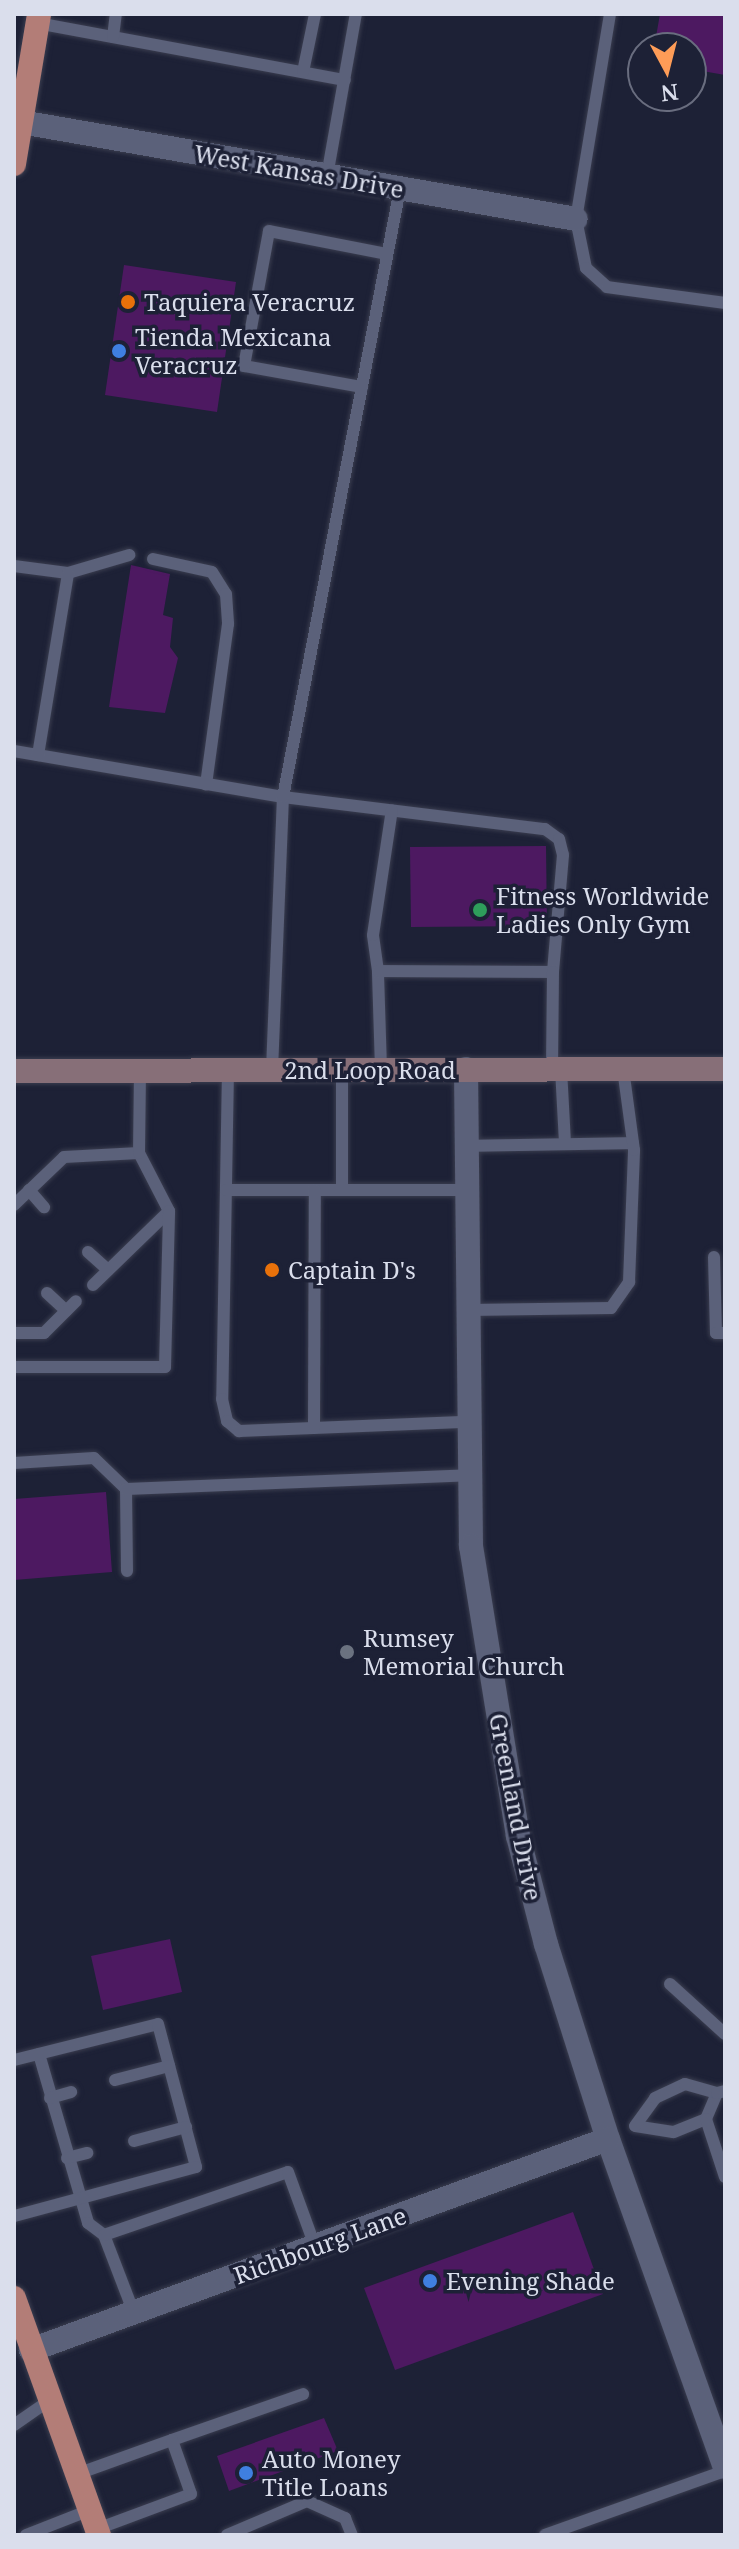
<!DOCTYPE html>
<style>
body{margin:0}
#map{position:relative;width:739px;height:2549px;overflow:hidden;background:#1d2136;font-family:"Noto Serif",serif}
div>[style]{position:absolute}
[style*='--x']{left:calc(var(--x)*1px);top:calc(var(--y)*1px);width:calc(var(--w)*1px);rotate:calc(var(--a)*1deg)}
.building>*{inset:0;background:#4d1961}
.roads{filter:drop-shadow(0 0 2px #3a3d4f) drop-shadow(0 0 2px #3a3d4f)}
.lane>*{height:12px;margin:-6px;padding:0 6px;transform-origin:6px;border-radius:6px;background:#5b617a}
.street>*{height:24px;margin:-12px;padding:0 12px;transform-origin:12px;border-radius:12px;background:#5b617a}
.secondary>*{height:24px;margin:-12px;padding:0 12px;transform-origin:12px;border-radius:12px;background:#876f78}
.primary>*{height:24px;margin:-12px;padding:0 12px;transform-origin:12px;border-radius:12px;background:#b37d77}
.dots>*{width:22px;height:22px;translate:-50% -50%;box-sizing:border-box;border:4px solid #1d2136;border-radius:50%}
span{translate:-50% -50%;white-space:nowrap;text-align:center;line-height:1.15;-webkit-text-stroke:7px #1d2136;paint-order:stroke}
.street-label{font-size:24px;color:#dadeec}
.poi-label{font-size:24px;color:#dadeec}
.left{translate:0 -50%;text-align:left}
.frame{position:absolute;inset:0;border:16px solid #dadeec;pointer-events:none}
.north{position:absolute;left:627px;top:32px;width:80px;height:80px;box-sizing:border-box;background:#1d2136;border:2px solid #696d7f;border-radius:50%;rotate:173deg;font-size:22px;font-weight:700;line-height:32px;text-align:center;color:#dadeec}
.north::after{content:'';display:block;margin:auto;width:28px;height:36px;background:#fe9c57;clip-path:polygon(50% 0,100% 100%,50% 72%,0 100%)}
</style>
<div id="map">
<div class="building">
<i style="clip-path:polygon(660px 14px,725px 14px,725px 75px,691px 69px,691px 48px,654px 48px)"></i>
<i style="clip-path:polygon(124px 265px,236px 282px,217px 412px,105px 395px)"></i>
<i style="clip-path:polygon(131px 565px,170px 574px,163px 615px,173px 618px,170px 647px,178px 658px,165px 713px,109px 707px)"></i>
<i style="clip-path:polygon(546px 846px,547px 926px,411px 927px,410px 847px)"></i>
<i style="clip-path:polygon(106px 1492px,112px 1572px,14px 1580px,14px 1499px)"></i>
<i style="clip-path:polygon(170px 1939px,182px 1992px,103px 2010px,91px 1956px)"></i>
<i style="clip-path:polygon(573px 2212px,603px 2294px,395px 2370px,364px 2288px)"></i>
<i style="clip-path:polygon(324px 2418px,338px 2451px,229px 2491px,217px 2456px)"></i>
</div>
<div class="roads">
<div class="lane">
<i style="--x:610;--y:14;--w:208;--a:99.4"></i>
<i style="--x:576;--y:219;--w:50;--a:78.5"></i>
<i style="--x:586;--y:268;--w:28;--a:42"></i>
<i style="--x:607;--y:287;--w:119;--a:7.7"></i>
<i style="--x:37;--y:23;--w:313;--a:10.5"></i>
<i style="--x:113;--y:37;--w:23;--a:-83"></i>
<i style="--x:303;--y:72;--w:59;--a:-78.3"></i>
<i style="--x:327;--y:176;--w:165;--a:-79.9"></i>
<i style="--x:362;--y:387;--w:120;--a:-169.9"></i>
<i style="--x:244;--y:366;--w:137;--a:-79.5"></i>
<i style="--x:269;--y:231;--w:120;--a:11"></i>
<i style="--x:153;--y:559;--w:60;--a:12.4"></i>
<i style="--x:212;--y:572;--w:26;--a:58"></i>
<i style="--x:226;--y:594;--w:30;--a:86"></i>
<i style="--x:228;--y:624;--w:162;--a:97.8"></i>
<i style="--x:14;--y:566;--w:54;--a:7.4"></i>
<i style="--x:68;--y:573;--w:64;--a:-16.4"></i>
<i style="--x:14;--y:751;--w:273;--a:9.7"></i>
<i style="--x:283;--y:797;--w:264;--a:7"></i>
<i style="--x:545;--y:829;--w:17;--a:36"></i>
<i style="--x:559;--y:839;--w:16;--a:76"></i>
<i style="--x:563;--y:855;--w:117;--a:94.9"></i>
<i style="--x:38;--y:755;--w:184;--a:-80.6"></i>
<i style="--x:378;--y:971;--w:36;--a:-98"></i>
<i style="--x:373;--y:935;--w:126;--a:-81.4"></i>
<i style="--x:381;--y:1069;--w:98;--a:-91.8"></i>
<i style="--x:378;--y:971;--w:175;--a:0.3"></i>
<i style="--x:553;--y:972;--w:97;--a:90.6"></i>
<i style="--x:561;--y:1069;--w:75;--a:86.9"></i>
<i style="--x:228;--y:1070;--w:329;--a:91"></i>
<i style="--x:222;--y:1399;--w:23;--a:77"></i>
<i style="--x:227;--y:1421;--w:16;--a:40"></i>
<i style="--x:239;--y:1431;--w:229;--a:-2.3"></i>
<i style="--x:272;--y:1070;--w:273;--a:-87.7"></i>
<i style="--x:283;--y:797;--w:619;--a:-79.11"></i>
<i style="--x:465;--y:1146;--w:168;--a:-1"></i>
<i style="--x:29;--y:1190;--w:23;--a:49"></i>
<i style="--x:226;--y:1190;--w:240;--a:0"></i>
<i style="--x:342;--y:1190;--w:120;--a:-90"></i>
<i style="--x:14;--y:1205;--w:69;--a:-43.8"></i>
<i style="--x:64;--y:1157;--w:75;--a:-3.1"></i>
<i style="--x:88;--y:1252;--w:27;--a:42"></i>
<i style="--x:714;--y:1257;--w:76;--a:88.5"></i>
<i style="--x:716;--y:1333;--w:9;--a:0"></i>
<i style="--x:93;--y:1285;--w:106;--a:-44.2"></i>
<i style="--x:169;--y:1211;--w:65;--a:-117.3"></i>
<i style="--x:139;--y:1153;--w:83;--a:-89.3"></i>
<i style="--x:47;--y:1293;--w:26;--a:43"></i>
<i style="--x:468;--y:1310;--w:143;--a:-0.8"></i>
<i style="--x:611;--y:1308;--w:32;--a:-55"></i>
<i style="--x:629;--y:1282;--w:132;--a:-87.8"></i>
<i style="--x:634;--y:1150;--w:82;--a:-97.7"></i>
<i style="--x:14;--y:1333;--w:30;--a:0"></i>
<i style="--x:44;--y:1333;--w:45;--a:-45"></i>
<i style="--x:14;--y:1367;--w:151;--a:0"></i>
<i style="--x:165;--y:1367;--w:156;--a:-88.5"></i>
<i style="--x:314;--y:1428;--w:238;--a:-89.8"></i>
<i style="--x:14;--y:1463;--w:80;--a:-3.6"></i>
<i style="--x:94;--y:1458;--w:45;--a:44.1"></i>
<i style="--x:127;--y:1571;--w:82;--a:-90.7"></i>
<i style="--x:126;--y:1489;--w:343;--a:-2.3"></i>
<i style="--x:670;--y:1984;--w:74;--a:42.3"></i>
<i style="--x:39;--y:2054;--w:176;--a:73.8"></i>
<i style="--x:88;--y:2223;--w:20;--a:37"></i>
<i style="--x:104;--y:2235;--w:84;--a:69"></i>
<i style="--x:14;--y:2060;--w:148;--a:-14"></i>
<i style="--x:158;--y:2024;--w:148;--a:75.1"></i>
<i style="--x:196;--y:2167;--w:188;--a:164.9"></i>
<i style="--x:115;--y:2080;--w:56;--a:-14.5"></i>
<i style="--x:717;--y:2093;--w:28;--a:113"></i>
<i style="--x:706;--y:2119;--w:35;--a:158"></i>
<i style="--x:673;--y:2132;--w:38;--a:-171"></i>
<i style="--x:635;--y:2126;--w:34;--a:-54"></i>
<i style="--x:655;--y:2098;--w:33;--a:-25"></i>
<i style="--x:685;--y:2084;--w:33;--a:16"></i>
<i style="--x:717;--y:2093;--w:8;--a:-14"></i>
<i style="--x:50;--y:2098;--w:22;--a:-16"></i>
<i style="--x:706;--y:2119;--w:61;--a:71.9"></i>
<i style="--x:134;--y:2141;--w:54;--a:-15.1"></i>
<i style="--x:67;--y:2158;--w:21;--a:-14"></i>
<i style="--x:104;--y:2235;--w:194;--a:-18.9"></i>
<i style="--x:288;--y:2172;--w:79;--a:70"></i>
<i style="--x:14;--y:2425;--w:44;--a:-34.8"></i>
<i style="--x:172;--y:2440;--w:139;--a:-19.3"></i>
<i style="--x:77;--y:2474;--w:101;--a:-19.7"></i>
<i style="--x:172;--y:2440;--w:57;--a:70.6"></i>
<i style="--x:191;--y:2494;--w:100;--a:159.6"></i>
<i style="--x:26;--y:2535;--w:69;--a:-21.3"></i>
<i style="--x:227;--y:2535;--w:87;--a:-23"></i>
<i style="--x:307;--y:2501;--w:42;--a:24.1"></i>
<i style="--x:345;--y:2518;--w:18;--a:68"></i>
<i style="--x:545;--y:2535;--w:191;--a:-19.6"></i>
</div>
<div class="street">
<i style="--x:21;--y:122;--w:563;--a:9.91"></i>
<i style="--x:466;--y:1069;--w:477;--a:89.4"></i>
<i style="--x:471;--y:1546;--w:294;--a:80.8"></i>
<i style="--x:518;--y:1836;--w:112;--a:75.5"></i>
<i style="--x:546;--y:1944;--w:205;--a:72.4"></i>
<i style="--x:608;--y:2139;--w:348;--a:70.4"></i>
<i style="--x:31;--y:2350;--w:614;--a:-20.09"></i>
</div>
<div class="secondary">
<i style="--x:14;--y:1071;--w:711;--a:-0.16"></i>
</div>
<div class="primary">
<i style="--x:14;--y:164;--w:152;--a:-80.5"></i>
<i style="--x:14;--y:2298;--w:252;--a:70.3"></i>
</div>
</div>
<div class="dots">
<i style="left:128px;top:302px;background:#e8710a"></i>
<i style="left:119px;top:351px;background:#3f7fe0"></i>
<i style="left:480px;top:910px;background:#2e9e5b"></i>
<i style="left:272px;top:1270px;background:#e8710a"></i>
<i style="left:347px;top:1652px;background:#6b7280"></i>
<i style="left:430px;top:2281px;background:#3f7fe0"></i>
<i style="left:246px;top:2473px;background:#3f7fe0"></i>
</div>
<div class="street-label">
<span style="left:299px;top:171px;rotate:10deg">West Kansas Drive</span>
<span style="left:370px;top:1070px">2nd Loop Road</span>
<span style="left:516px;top:1807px;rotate:79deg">Greenland Drive</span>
<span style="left:320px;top:2245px;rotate:-20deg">Richbourg Lane</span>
</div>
<div class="poi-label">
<span class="left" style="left:144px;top:302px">Taquiera Veracruz</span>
<span class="left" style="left:135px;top:351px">Tienda Mexicana<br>Veracruz</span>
<span class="left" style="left:496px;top:910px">Fitness Worldwide<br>Ladies Only Gym</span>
<span class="left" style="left:288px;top:1270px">Captain D's</span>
<span class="left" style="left:363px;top:1652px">Rumsey<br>Memorial Church</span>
<span class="left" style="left:446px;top:2281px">Evening Shade</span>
<span class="left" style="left:262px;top:2473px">Auto Money<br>Title Loans</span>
</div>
<div class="frame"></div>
<div class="north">N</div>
</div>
